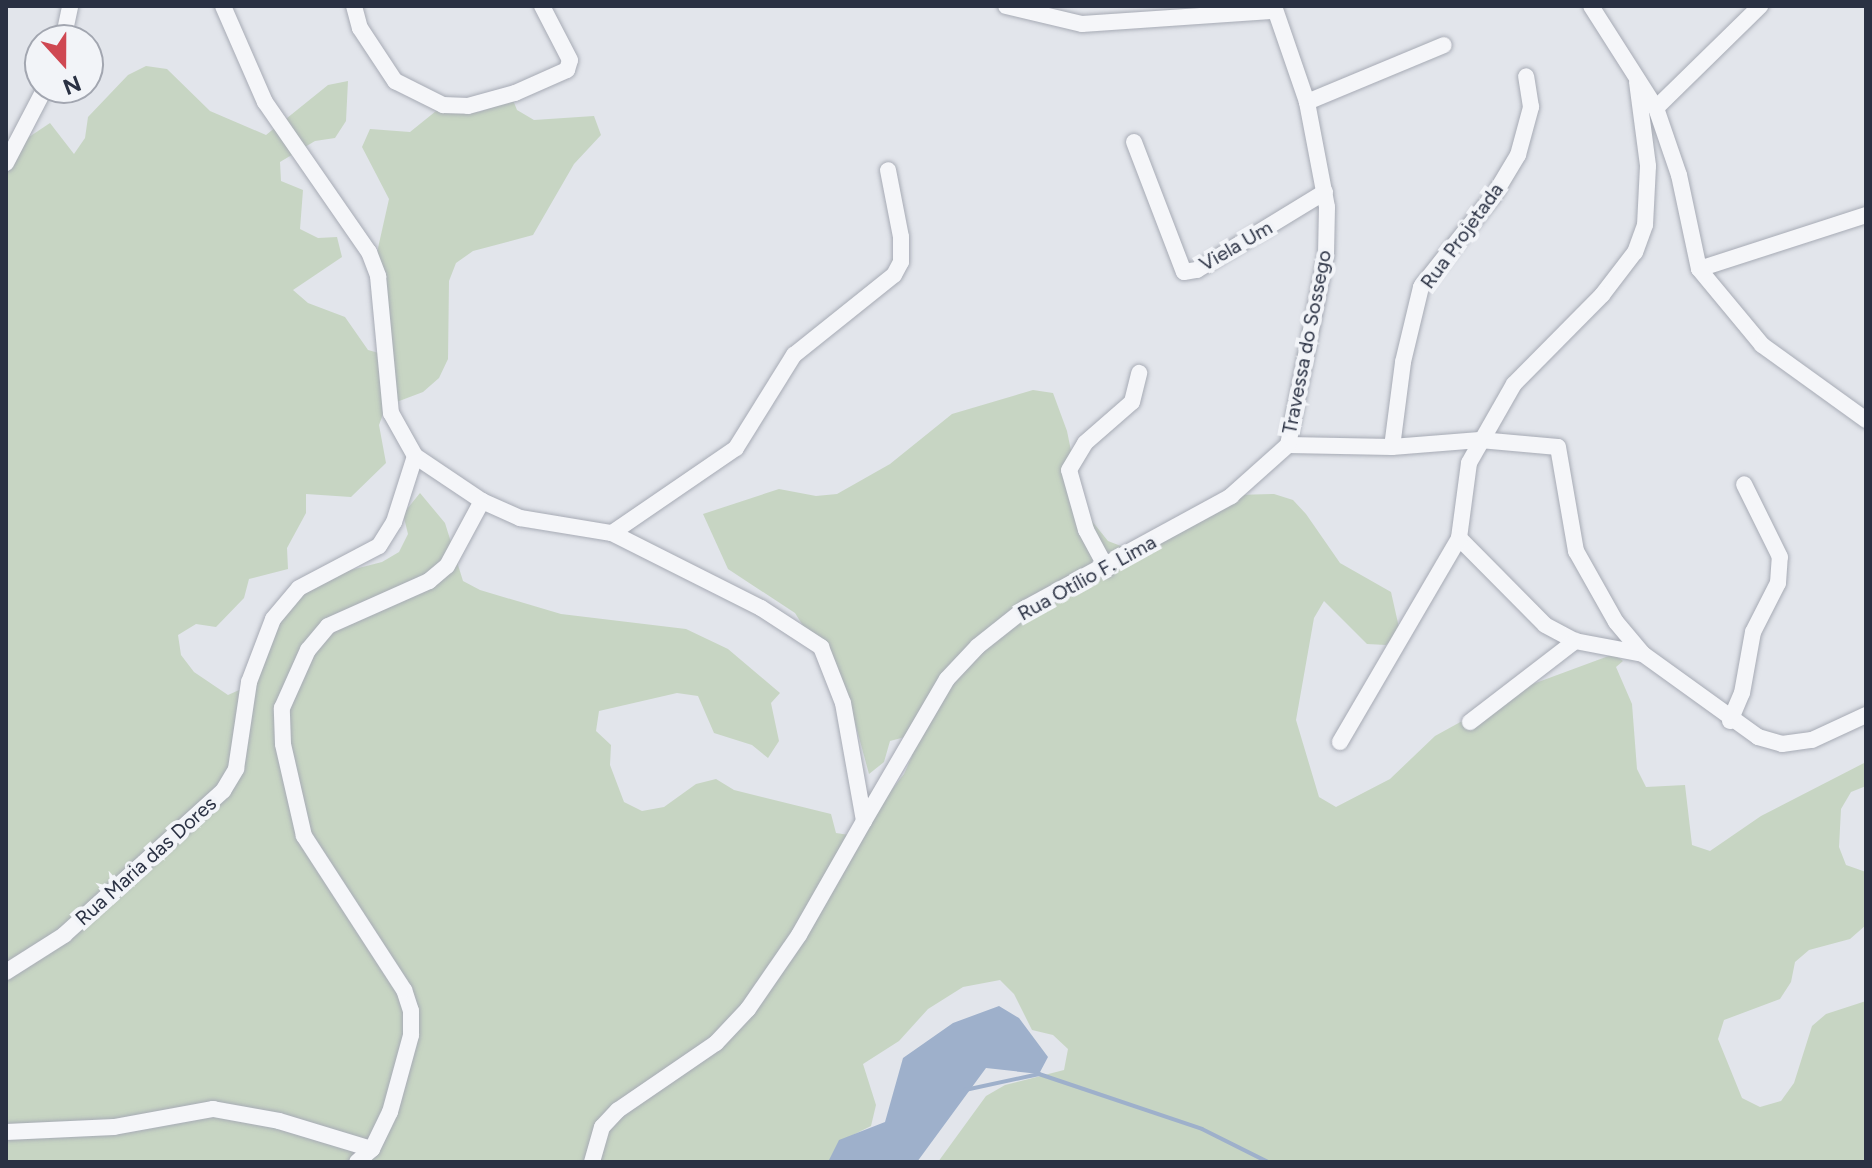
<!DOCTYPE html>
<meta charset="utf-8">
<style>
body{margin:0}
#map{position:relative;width:1872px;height:1168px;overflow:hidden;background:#e2e5eb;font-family:Figtree,sans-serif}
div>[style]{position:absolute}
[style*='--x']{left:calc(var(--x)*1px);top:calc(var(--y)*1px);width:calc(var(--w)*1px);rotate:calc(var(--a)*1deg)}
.green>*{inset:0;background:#c7d5c3}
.water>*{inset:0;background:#9eb0cb}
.stream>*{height:4px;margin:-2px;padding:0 2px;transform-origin:2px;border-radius:2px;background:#9eb0cb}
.roads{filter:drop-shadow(0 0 2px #a7abb5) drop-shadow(0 0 2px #a7abb5)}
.minor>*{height:16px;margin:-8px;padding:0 8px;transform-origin:8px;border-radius:8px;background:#f5f6f9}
span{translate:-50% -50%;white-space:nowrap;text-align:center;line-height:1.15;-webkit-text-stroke:8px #f2f4f8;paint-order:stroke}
.street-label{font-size:20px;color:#2a3143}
.frame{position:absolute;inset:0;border:8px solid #2a3143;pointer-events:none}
.north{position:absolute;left:24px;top:24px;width:80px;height:80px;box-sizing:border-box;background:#f2f4f8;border:2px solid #a2a6b0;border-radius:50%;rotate:159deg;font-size:22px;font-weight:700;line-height:32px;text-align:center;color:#2a3143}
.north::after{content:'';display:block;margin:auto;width:28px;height:36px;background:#cf4852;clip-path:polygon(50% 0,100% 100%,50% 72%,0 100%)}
</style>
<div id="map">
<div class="green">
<i style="clip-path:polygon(146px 66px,167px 69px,210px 111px,266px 135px,328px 85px,348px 81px,346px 121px,335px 138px,315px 141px,280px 162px,281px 181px,303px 190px,300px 229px,318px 238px,337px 237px,342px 257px,293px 290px,308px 303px,345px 317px,368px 350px,386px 355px,376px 257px,389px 199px,362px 147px,370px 129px,410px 132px,441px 107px,461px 104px,479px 112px,513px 100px,517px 110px,534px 120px,594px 116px,601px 135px,574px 164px,533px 235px,473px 251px,456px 263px,449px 281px,448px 359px,439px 378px,423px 392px,386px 406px,379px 425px,386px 463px,351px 497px,306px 494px,306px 513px,287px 548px,288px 569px,249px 579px,244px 598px,216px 627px,196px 624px,178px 635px,181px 655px,194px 672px,228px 695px,246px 687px,274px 611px,343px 572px,382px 562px,399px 552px,408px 534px,403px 514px,420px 493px,445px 523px,463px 581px,480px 590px,561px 614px,686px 629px,728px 649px,780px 693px,771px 703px,779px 741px,768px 758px,752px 745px,714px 733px,698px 696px,677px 693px,599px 711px,596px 731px,611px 745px,610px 765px,624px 802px,642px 811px,664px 807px,696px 784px,716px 779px,734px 790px,831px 814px,836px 833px,856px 836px,904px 774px,912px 756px,909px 736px,890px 741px,884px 762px,869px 774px,848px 697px,795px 613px,728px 569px,703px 514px,779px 489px,816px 496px,837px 494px,890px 464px,952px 414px,1033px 390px,1053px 393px,1067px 431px,1083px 510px,1108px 541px,1126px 548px,1235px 495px,1274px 494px,1293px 500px,1306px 514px,1340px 563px,1391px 592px,1400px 632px,1386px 645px,1367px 644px,1324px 601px,1314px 618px,1296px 720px,1319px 797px,1336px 807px,1390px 779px,1435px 736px,1522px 688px,1614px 654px,1623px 661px,1616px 667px,1632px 704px,1637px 769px,1646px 787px,1685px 785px,1692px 845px,1710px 851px,1761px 816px,1866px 762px,1866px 786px,1851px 792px,1841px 809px,1839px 847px,1846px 865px,1866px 872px,1866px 925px,1850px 939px,1809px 950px,1795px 962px,1791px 982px,1780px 999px,1724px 1020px,1718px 1039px,1742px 1098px,1760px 1107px,1781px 1101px,1794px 1083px,1812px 1026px,1826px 1014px,1866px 1001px,1866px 1162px,938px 1162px,986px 1096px,1005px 1085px,1064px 1070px,1068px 1049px,1053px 1035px,1032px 1030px,1014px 994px,1000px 980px,963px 987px,928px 1009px,899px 1041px,863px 1064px,876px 1105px,871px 1126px,853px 1135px,832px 1162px,6px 1162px,6px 165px,17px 145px,50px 123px,74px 154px,85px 138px,88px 117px,128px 75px)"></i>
</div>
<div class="water">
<i style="clip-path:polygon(999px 1006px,1019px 1018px,1048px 1057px,1039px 1074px,986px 1068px,917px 1162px,828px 1162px,839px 1140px,885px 1122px,903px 1058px,953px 1023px)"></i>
</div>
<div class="stream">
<i style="--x:965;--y:1090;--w:76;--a:-12.2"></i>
<i style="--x:1039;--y:1074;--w:172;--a:18.6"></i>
<i style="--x:1202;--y:1129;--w:74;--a:26.6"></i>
</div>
<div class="roads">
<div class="minor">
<i style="--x:223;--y:6;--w:105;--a:66.4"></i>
<i style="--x:265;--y:102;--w:183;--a:55.3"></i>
<i style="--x:369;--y:252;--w:26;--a:69"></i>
<i style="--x:378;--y:276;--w:138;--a:84.6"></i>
<i style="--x:391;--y:413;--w:49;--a:60.8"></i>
<i style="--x:415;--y:456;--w:81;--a:33.9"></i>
<i style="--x:482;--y:501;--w:42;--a:24.1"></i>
<i style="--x:520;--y:518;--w:93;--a:9.3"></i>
<i style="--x:612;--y:533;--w:167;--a:26.7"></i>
<i style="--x:761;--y:608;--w:72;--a:33"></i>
<i style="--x:821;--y:647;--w:60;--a:68.6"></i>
<i style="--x:843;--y:703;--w:120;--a:79.9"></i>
<i style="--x:864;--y:821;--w:131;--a:119.7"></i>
<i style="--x:799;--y:935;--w:90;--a:124.6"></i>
<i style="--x:748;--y:1009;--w:47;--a:133.3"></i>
<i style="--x:716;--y:1043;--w:119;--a:145.6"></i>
<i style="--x:618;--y:1110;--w:23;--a:133"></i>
<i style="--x:602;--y:1127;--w:36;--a:106"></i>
<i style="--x:354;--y:6;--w:23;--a:75"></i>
<i style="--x:360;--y:28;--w:64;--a:56.6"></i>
<i style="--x:395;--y:81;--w:54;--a:26.6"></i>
<i style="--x:443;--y:105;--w:25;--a:2"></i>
<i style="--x:468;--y:106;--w:49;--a:-15.5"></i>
<i style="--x:515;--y:93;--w:57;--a:-23.9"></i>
<i style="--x:567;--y:70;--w:10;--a:-73"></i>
<i style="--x:570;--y:60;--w:61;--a:-117.4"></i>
<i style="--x:1006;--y:6;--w:78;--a:13.3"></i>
<i style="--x:1082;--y:24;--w:193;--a:-3.9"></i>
<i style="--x:1591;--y:6;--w:121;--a:57.5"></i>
<i style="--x:1656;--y:108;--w:71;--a:71.1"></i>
<i style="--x:1679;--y:175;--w:96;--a:78"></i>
<i style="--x:1699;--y:269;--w:99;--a:50.3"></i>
<i style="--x:1762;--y:345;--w:128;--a:35.8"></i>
<i style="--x:63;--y:40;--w:35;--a:-78"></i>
<i style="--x:1637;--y:82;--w:85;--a:82.5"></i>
<i style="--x:1648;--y:166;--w:59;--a:92.9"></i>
<i style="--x:1645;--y:225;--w:29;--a:110"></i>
<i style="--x:1635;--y:252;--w:54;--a:127.5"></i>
<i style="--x:1602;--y:295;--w:125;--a:134.7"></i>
<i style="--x:1514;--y:384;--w:91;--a:119.7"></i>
<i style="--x:1469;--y:463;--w:76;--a:97.6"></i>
<i style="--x:1459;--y:538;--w:122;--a:45.3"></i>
<i style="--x:1545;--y:625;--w:34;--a:28"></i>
<i style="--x:1575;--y:641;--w:69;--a:10.8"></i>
<i style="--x:1643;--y:654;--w:142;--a:35.8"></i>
<i style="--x:1758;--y:737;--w:25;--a:16"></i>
<i style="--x:1782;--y:744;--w:30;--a:-8"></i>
<i style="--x:1812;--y:740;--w:60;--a:-24.8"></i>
<i style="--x:1307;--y:102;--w:148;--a:-22.6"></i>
<i style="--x:1656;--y:108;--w:146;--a:-44.4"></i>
<i style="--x:1134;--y:142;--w:139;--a:69"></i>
<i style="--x:1184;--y:272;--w:13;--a:-9"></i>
<i style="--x:1197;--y:270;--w:150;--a:-31.4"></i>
<i style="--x:6;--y:163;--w:85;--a:-62.5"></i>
<i style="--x:1699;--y:269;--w:176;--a:-17.9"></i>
<i style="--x:1288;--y:445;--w:104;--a:1.1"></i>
<i style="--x:1392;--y:447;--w:88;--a:-4.5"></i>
<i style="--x:1480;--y:440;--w:78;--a:5.1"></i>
<i style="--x:1558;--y:447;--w:106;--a:80.2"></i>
<i style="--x:1576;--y:551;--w:81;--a:60.6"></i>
<i style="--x:1616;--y:622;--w:42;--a:49.8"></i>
<i style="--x:1392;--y:447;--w:86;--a:-82.6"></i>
<i style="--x:1403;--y:362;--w:77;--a:-76.5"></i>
<i style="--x:1421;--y:287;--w:117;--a:-51.6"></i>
<i style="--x:1494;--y:195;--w:47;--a:-59"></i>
<i style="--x:1518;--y:155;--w:50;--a:-74.8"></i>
<i style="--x:1531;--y:107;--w:31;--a:-99"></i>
<i style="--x:612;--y:533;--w:150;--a:-34.4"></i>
<i style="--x:736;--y:448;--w:110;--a:-58.1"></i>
<i style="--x:794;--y:355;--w:128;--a:-38.7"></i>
<i style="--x:894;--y:275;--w:15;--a:-62"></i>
<i style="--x:901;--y:262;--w:25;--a:-90"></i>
<i style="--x:901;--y:237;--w:68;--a:-101"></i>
<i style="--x:1107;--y:569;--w:44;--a:-118.3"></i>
<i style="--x:1086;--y:530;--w:62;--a:-105.8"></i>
<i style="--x:1069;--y:470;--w:31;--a:-59"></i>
<i style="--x:1085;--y:443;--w:62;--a:-41.1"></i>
<i style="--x:1132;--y:402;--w:30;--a:-76"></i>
<i style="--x:1730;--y:721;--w:30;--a:-67"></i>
<i style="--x:1742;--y:693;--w:62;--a:-79.8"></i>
<i style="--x:1753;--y:632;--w:55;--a:-63"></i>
<i style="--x:1778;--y:583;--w:26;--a:-86"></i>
<i style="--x:1780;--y:557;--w:81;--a:-116.3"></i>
<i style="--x:1470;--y:722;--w:133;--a:-37.6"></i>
<i style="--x:1340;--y:742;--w:236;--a:-59.7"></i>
<i style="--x:864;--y:821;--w:164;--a:-59.7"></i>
<i style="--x:947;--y:679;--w:45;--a:-46.8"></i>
<i style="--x:978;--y:646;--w:61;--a:-38.4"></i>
<i style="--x:1026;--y:608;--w:234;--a:-28.6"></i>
<i style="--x:1231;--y:496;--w:76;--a:-41.8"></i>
<i style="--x:1288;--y:445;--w:194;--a:-78.7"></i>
<i style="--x:1326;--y:255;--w:48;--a:-88.8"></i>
<i style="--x:1327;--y:207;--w:107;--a:-100.8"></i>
<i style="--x:1307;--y:102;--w:102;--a:-109"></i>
<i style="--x:6;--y:972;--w:69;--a:-32.5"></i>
<i style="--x:64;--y:935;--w:215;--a:-42.2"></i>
<i style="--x:223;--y:791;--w:26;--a:-59"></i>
<i style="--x:236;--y:769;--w:88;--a:-81.5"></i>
<i style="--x:249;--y:682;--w:67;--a:-69.1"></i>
<i style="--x:273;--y:619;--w:40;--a:-50"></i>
<i style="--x:299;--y:588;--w:90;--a:-27.7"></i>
<i style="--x:379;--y:546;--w:28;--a:-58"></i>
<i style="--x:394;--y:522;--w:69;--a:-72.3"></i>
<i style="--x:6;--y:1132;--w:108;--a:-2.7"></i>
<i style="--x:114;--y:1127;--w:101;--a:-10.3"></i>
<i style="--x:213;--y:1109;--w:67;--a:10.3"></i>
<i style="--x:279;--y:1121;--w:97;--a:16.8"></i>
<i style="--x:357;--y:1162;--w:20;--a:-41"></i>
<i style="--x:372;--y:1149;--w:41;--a:-64.1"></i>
<i style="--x:390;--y:1112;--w:80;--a:-74.7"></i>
<i style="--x:411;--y:1035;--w:24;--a:-90"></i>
<i style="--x:411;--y:1011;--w:22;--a:-108"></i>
<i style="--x:404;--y:990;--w:184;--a:-123"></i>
<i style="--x:304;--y:836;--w:94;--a:-102.9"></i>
<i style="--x:283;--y:744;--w:36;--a:-92"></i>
<i style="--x:282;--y:708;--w:64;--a:-65.9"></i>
<i style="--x:308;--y:650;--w:31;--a:-50"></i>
<i style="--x:328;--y:626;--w:111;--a:-24"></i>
<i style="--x:429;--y:581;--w:23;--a:-40"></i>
<i style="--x:447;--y:566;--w:74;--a:-61.7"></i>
</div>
</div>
<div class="street-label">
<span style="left:1462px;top:236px;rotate:-54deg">Rua Projetada</span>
<span style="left:1236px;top:246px;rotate:-30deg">Viela Um</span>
<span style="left:1307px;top:342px;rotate:-79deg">Travessa do Sossego</span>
<span style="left:1087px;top:578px;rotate:-29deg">Rua Otílio F. Lima</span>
<span style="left:146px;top:861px;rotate:-42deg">Rua Maria das Dores</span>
</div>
<div class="frame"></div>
<div class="north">N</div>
</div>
